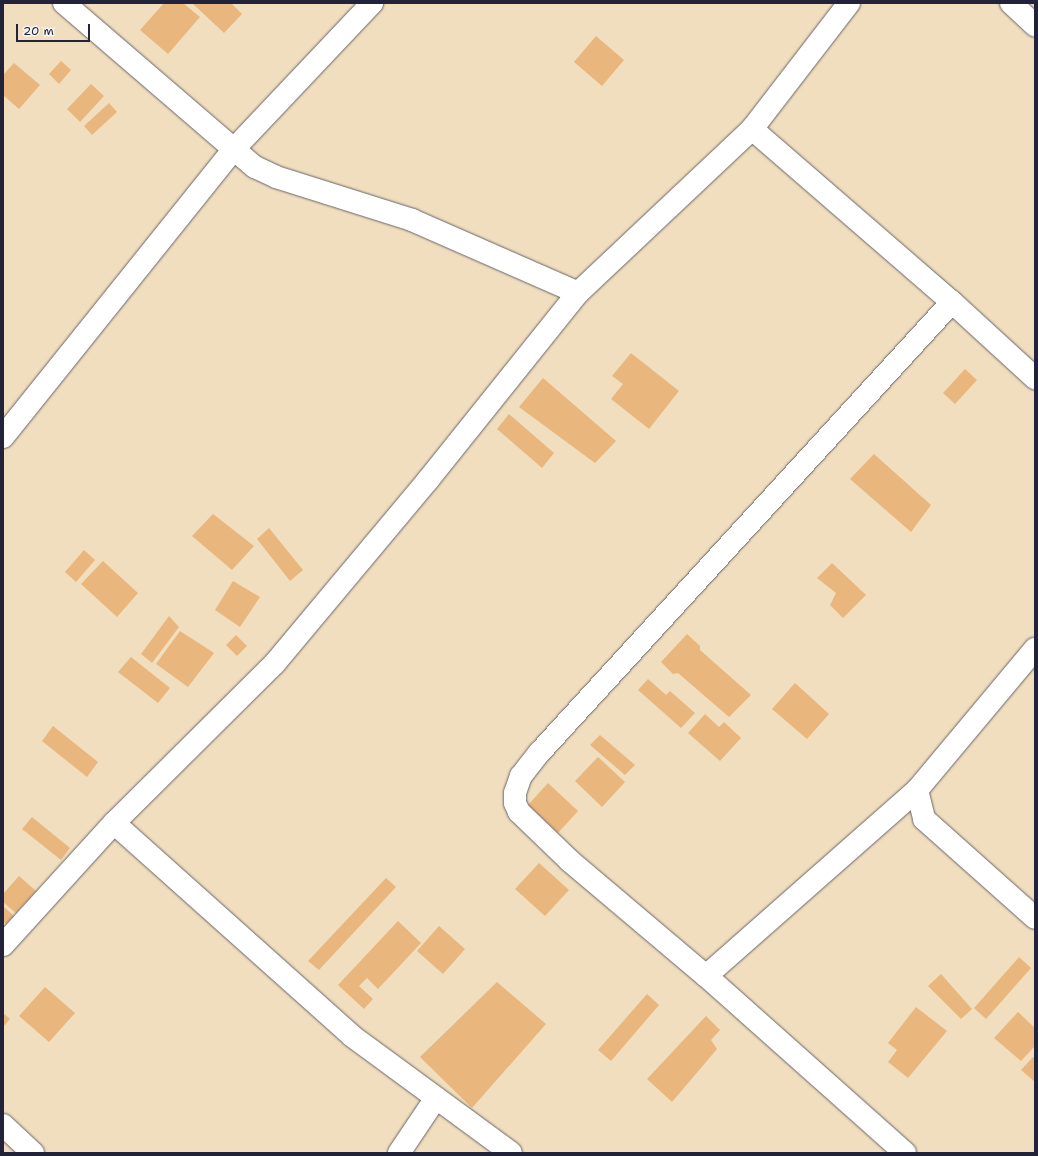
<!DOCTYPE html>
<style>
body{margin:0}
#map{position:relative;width:1038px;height:1156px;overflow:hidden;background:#f0debe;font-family:"Shantell Sans",sans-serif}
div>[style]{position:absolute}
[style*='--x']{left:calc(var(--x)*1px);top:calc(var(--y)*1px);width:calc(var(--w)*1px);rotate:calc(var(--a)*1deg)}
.building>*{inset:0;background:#e9b77d}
.roads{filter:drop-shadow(0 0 1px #6a6469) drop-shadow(0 0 1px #6a6469)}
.minor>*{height:22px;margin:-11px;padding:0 11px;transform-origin:11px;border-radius:11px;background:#fff}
span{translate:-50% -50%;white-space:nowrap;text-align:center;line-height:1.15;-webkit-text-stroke:3.5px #f6f6f2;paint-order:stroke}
.frame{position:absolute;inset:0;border:4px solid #22223b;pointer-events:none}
.scale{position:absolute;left:16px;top:24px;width:74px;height:18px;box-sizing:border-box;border:2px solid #22223b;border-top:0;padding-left:5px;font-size:12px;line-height:14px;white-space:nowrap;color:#22223b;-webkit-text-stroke:3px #f6f6f2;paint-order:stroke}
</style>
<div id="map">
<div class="building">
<i style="clip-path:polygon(164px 3px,183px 3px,200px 17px,168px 54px,140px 30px)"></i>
<i style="clip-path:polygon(192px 3px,231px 3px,242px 14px,224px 33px)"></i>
<i style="clip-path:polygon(596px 36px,624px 60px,602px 86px,574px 62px)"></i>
<i style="clip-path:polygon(61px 61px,71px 70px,59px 84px,49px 74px)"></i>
<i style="clip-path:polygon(14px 63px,40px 85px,19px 109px,3px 95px,3px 75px)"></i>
<i style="clip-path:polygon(91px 84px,104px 96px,80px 122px,67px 109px)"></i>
<i style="clip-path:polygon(109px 103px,117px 112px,92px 135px,84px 126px)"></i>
<i style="clip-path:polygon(631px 353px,679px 391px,649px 429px,611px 399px,623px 384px,612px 376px)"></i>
<i style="clip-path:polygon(965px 369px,977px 380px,955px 404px,943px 393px)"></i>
<i style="clip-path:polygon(543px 378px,616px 441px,595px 463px,519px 407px)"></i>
<i style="clip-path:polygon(509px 414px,554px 453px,542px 468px,497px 429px)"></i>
<i style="clip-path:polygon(874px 454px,931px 505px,911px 532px,850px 479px)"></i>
<i style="clip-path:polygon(213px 514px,254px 546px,232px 570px,192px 536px)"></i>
<i style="clip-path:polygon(269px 528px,303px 570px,290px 581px,257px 539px)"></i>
<i style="clip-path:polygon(84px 550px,95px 560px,76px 582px,65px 572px)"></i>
<i style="clip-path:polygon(103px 561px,138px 593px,117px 617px,81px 584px)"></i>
<i style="clip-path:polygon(832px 563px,866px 595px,843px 618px,830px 605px,836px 593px,817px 578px)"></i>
<i style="clip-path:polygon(233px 581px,260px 597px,240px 627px,215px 610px)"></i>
<i style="clip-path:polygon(169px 616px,179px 627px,152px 663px,141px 654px)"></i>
<i style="clip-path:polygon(180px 631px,214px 653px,188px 687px,156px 664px)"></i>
<i style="clip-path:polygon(687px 634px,700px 646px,700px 650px,751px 695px,729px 717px,678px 673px,673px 674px,661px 662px)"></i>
<i style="clip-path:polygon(236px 635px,247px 646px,237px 656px,226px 645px)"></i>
<i style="clip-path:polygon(131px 657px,170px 688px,158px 703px,118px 672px)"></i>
<i style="clip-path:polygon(648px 679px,666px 695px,670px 691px,695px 713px,681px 728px,638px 690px)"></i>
<i style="clip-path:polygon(795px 683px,829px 714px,807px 739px,772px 709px)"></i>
<i style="clip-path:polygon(705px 714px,719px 727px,724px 722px,741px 738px,720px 761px,688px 733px)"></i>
<i style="clip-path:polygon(53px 726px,98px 762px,87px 777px,42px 741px)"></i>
<i style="clip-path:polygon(600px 735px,635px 765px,625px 775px,590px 745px)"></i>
<i style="clip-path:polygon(598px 757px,625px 782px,602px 807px,575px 781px)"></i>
<i style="clip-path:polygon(548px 783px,578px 811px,558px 833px,528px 805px)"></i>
<i style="clip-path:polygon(32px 817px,70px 848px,61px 860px,22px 829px)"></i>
<i style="clip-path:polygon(539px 863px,569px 890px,545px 916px,515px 889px)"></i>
<i style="clip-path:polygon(19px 876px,36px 891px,16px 913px,3px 902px,3px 894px)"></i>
<i style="clip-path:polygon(386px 878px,396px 887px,319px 970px,308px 961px)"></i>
<i style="clip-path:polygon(4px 907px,14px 916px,6px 924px,3px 921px)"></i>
<i style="clip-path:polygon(398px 921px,421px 943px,378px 989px,367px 978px,359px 986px,373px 999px,364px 1009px,338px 985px)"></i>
<i style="clip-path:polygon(439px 926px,465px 949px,443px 974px,417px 951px)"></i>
<i style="clip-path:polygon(1019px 957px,1031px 968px,986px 1019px,974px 1008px)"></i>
<i style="clip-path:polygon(941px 974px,972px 1009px,961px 1019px,928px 986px)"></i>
<i style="clip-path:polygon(497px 982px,546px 1024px,472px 1108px,420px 1057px)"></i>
<i style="clip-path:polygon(45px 987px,75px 1013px,49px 1042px,19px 1016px)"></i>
<i style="clip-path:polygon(647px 994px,659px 1005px,611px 1061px,598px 1050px)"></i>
<i style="clip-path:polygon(916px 1007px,947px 1031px,908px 1078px,888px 1062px,897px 1050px,888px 1043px)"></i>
<i style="clip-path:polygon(1018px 1012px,1035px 1028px,1035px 1046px,1021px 1061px,994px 1038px)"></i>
<i style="clip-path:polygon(3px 1013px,10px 1019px,3px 1027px)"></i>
<i style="clip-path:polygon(706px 1016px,720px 1030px,711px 1040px,717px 1049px,672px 1102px,647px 1079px)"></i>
<i style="clip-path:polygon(1033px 1057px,1035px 1058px,1035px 1082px,1021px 1070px)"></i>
</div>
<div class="roads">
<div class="minor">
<i style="--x:64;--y:3;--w:252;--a:40.7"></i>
<i style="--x:255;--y:167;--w:23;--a:25"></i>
<i style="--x:276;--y:177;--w:143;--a:17.5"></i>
<i style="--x:412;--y:220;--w:181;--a:23.7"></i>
<i style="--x:1011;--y:3;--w:33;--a:43"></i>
<i style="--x:752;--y:129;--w:264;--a:40.9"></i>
<i style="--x:952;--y:302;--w:113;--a:42.5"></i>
<i style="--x:3;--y:437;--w:369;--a:-51.3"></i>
<i style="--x:234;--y:149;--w:201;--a:-46.6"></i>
<i style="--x:917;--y:790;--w:30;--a:76"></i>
<i style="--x:924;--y:819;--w:149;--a:41.7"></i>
<i style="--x:114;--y:823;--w:319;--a:41.8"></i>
<i style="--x:352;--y:1036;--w:197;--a:36.3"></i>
<i style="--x:3;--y:945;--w:165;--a:-47.7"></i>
<i style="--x:114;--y:823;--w:227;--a:-44.8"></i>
<i style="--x:275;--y:663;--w:239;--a:-50.1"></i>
<i style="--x:428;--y:480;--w:240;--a:-51.3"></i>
<i style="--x:578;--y:293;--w:239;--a:-43.3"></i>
<i style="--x:752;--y:129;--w:159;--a:-52.4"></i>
<i style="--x:706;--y:976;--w:281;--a:-41.4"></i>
<i style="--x:917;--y:790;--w:184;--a:-50.1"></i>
<i style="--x:3;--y:1125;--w:41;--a:43"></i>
<i style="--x:399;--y:1153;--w:66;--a:-56.1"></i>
<i style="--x:905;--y:1153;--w:266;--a:-138.3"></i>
<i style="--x:706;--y:976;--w:178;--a:-139.8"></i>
<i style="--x:570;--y:861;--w:71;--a:-136.1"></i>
<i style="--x:519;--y:812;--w:10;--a:-114"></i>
<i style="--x:515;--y:803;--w:10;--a:-90"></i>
<i style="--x:515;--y:793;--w:18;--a:-71"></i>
<i style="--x:521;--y:776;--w:31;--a:-52"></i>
<i style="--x:540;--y:752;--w:610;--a:-47.52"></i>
</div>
</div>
<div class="frame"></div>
<div class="scale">20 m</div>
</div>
